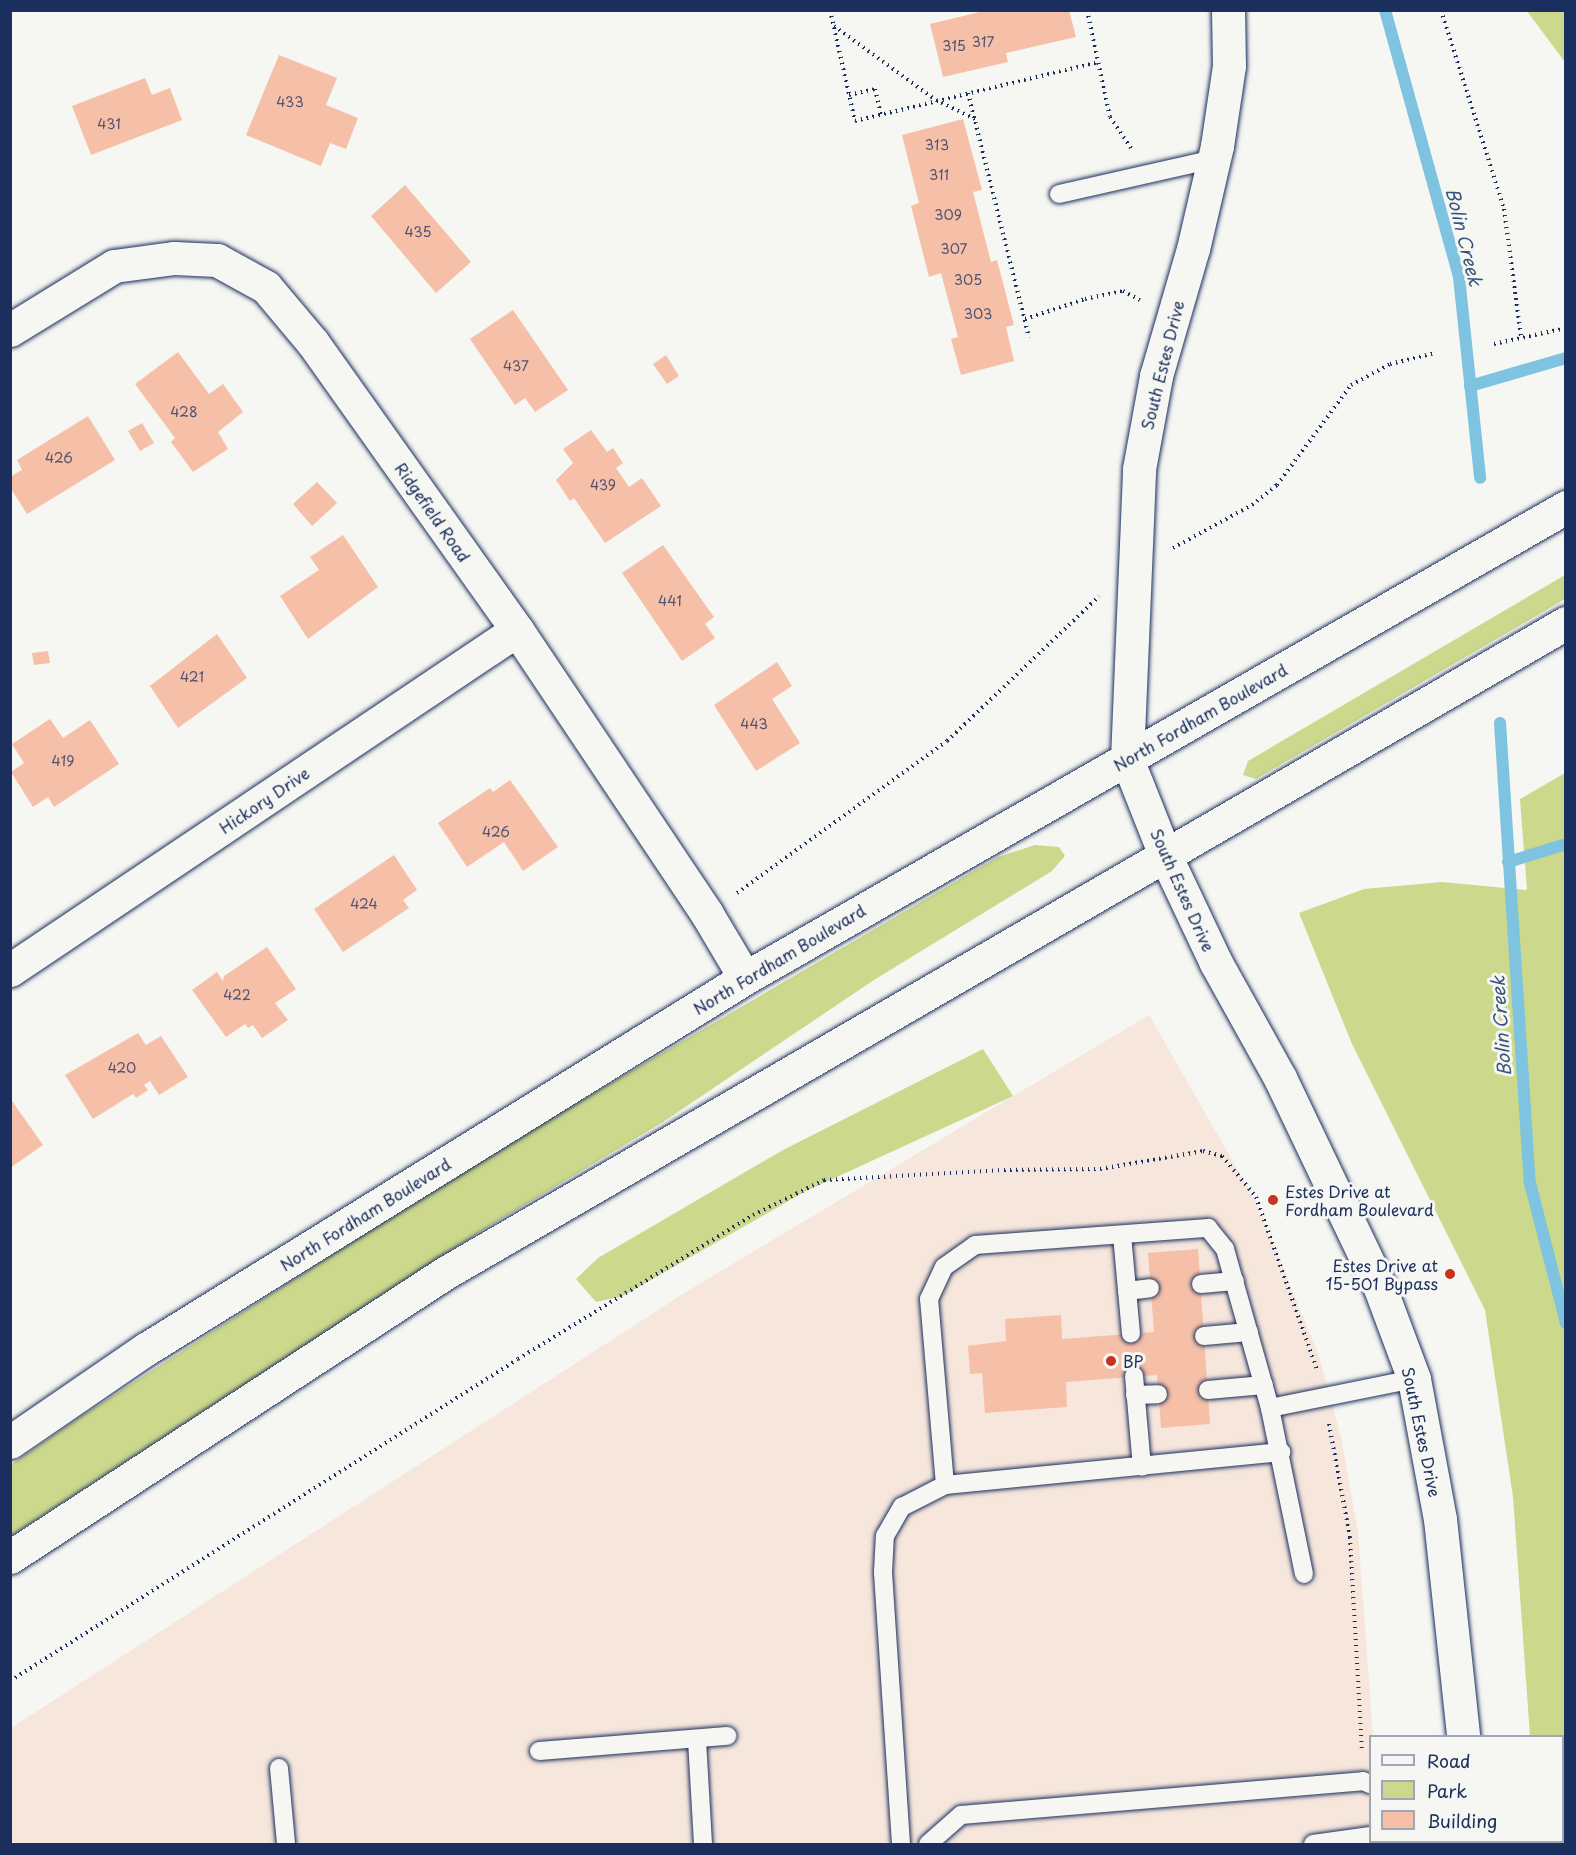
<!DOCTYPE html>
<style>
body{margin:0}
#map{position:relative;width:1576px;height:1855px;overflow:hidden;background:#f6f6f2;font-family:"Playpen Sans",sans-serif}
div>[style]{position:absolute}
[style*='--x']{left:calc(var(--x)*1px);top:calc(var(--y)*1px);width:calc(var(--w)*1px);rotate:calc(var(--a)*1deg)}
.built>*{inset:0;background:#f6e6dc}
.green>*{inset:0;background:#ccd88b}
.stream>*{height:12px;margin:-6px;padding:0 6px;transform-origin:6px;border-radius:6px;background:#7ec3df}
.building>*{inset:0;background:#f6c0a8}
.path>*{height:4px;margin-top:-2px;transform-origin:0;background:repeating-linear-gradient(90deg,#1b2f5e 0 1.5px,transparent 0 6px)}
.roads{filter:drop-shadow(0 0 2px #1b2f5e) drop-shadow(0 0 2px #1b2f5e)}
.service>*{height:18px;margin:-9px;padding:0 9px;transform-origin:9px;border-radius:9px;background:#f6f6f2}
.minor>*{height:33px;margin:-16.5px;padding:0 16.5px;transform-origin:16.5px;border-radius:16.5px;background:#f6f6f2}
.secondary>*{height:33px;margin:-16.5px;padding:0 16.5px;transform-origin:16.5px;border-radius:16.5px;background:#f6f6f2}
.trunk>*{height:33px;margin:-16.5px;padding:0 16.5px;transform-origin:16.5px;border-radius:16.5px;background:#f6f6f2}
.dots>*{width:16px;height:16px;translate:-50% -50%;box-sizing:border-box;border:3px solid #f6f6f2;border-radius:50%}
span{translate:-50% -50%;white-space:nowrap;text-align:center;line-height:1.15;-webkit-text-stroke:6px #f6f6f2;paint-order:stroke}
.number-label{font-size:14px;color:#525370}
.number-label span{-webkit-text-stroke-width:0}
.street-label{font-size:16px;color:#1b2f5e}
.poi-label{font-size:16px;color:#1b2f5e}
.left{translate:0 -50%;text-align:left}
.right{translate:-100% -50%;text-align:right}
.water-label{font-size:18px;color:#34547e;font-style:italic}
.frame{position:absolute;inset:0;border:12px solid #1b2f5e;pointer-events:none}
.legend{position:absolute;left:1369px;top:1735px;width:195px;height:108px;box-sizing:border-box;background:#f6f6f2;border:2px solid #9ea6b7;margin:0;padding:8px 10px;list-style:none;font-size:18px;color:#1b2f5e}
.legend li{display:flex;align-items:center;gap:12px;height:30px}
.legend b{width:30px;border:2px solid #9ea6b7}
</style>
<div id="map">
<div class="built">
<i style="clip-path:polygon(1149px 1015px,1256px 1202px,1318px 1353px,1341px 1437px,1358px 1532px,1373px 1736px,1370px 1842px,1381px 1844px,11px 1844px,11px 1728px,686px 1292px)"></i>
</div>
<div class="green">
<i style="clip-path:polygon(1527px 11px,1565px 11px,1565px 62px)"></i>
<i style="clip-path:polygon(1565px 575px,1565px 599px,1256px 779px,1243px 775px,1248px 761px)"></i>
<i style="clip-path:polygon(1565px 773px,1566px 1844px,1538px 1844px,1538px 1842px,1562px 1842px,1562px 1736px,1530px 1736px,1513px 1497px,1485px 1310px,1352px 1044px,1299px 913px,1364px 889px,1442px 882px,1527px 890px,1520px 799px)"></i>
<i style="clip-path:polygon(1035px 845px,1059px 847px,1065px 856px,1052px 871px,874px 980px,663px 1122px,489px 1226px,11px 1536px,11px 1465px,83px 1415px,481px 1159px,998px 857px)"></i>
<i style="clip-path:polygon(983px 1049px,1013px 1096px,804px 1192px,623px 1296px,596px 1302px,576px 1279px,598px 1258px,783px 1150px)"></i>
</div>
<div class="stream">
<i style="--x:1385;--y:10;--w:277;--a:74.5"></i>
<i style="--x:1459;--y:277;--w:202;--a:84"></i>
<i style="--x:1470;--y:386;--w:100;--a:-16.3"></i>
<i style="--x:1500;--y:723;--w:461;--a:86.3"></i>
<i style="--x:1530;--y:1183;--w:145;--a:75.6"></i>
<i style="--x:1508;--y:862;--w:61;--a:-17.2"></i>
</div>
<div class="building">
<i style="clip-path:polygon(988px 10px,1069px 10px,1076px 37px,1006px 53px,1008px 62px,943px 77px,930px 24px)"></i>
<i style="clip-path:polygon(279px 55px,337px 78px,326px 105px,358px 118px,346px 149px,330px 143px,321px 166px,246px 135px)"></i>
<i style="clip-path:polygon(145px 78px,152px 95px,170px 88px,182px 120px,91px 155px,72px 106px)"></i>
<i style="clip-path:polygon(963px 119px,982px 190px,973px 192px,991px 262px,997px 260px,1014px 325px,1006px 327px,1014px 361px,961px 375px,951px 339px,958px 337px,941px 273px,929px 277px,911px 206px,919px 203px,902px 135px)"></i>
<i style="clip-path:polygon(405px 185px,471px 262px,436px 293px,371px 216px)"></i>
<i style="clip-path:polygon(513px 310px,568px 390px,535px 412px,525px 398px,515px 405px,470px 339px)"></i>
<i style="clip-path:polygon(178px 352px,209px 394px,223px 384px,243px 412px,218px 432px,228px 449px,193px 472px,171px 442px,175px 438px,135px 384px)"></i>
<i style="clip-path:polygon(666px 355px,679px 376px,667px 384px,653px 364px)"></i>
<i style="clip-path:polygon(88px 416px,115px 460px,27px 514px,10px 487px,10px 477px,22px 470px,17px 460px)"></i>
<i style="clip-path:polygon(142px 423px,154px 443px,140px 451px,128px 431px)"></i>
<i style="clip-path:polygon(591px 430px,607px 452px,613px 448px,623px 463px,616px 468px,629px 487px,642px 478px,661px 506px,605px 543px,574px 498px,570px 501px,556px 480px,573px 463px,563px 449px)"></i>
<i style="clip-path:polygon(317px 482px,337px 503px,312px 526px,293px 504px)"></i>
<i style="clip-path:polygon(343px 535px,378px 587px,308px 639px,280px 596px,319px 570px,310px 557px)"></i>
<i style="clip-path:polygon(663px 545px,714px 617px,705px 624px,715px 638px,682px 661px,622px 573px)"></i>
<i style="clip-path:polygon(217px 634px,247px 678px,178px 728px,150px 686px)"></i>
<i style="clip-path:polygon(48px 651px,50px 663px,34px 665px,32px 653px)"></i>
<i style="clip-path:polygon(777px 662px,792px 686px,772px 699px,800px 743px,756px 771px,714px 705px)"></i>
<i style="clip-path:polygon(50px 719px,63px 738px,90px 720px,119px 764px,54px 807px,48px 797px,33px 807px,11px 772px,24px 763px,12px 744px)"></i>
<i style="clip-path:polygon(510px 780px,558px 847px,523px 871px,504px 842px,467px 867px,438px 823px,490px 788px,493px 792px)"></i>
<i style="clip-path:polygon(394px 855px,417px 890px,403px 900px,409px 908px,343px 952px,314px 909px)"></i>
<i style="clip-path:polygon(267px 947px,296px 989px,275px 1003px,288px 1020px,262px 1038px,253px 1025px,248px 1028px,245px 1024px,226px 1037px,192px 990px,217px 972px,223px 981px,224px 976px)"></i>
<i style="clip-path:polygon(138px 1033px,146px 1045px,161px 1036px,188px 1077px,159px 1095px,150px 1081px,144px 1085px,148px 1090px,136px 1098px,133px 1094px,93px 1119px,65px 1075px)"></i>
<i style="clip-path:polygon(12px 1101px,43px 1145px,10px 1168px,10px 1102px)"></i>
<i style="clip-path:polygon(1198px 1249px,1210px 1424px,1161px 1428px,1157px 1375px,1066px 1382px,1067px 1407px,985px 1413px,982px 1373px,970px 1374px,968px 1346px,1006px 1341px,1005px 1319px,1061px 1315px,1062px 1339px,1154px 1332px,1148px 1253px)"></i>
</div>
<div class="path">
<i style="--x:830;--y:10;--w:114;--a:77.3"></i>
<i style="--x:855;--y:121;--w:251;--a:-13.6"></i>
<i style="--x:1087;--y:10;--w:109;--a:77.9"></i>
<i style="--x:1110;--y:117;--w:40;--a:56"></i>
<i style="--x:1441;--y:10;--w:209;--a:72.4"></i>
<i style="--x:1504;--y:209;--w:129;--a:82.4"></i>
<i style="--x:834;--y:26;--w:126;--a:36"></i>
<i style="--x:936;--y:100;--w:46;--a:26"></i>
<i style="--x:968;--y:93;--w:252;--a:76"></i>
<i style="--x:849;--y:95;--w:27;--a:-13"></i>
<i style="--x:875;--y:89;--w:26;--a:77"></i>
<i style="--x:1025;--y:319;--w:63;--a:-18.4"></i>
<i style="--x:1085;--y:299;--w:39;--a:-12"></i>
<i style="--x:1123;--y:291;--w:19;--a:28"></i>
<i style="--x:1494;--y:344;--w:74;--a:-12.5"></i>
<i style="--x:1173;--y:548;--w:90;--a:-28.6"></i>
<i style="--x:1252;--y:505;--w:32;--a:-39"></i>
<i style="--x:1277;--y:485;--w:124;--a:-53.5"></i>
<i style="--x:1351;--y:385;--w:44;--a:-28.3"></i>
<i style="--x:1390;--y:364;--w:46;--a:-13.7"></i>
<i style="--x:737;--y:893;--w:259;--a:-35.9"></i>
<i style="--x:947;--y:741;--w:210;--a:-43.6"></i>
<i style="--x:1329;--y:1424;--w:115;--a:79.5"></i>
<i style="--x:1350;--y:1537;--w:216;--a:86.8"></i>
<i style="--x:10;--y:1681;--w:601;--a:-32.37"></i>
<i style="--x:518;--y:1359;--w:276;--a:-31.5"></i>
<i style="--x:753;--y:1215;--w:79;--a:-26.2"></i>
<i style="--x:824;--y:1180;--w:180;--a:-3.2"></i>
<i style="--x:1004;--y:1170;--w:96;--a:-0.6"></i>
<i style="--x:1100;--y:1169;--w:105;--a:-9.9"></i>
<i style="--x:1203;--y:1151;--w:20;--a:15"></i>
<i style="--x:1222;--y:1156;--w:53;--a:50.3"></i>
<i style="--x:1256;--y:1197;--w:182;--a:70.5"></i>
</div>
<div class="roads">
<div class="service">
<i style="--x:1059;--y:194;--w:159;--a:-12.7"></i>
<i style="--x:1122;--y:1235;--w:99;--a:84.8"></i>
<i style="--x:1201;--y:1284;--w:34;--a:-5"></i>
<i style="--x:1127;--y:1291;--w:23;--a:-7"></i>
<i style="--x:1204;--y:1336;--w:45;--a:-5.1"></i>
<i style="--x:1134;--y:1376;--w:91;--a:85"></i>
<i style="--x:1208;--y:1390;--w:56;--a:-5.1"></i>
<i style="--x:1135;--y:1395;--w:23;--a:-2"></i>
<i style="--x:945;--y:1485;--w:187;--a:-94.9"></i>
<i style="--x:929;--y:1299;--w:35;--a:-65"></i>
<i style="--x:944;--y:1267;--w:38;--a:-35"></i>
<i style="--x:975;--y:1245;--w:234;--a:-4.2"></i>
<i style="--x:1208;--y:1228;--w:27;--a:51"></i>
<i style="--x:1225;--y:1249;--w:165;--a:74.2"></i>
<i style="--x:1304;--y:1574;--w:169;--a:-101.6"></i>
<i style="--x:1270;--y:1408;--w:147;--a:-11.4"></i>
<i style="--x:697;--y:1740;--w:104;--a:86.7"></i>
<i style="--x:539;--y:1751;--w:189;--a:-4.6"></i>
<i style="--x:279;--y:1768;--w:76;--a:84.7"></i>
<i style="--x:901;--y:1844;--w:273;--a:-93.8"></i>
<i style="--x:883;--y:1572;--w:36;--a:-87"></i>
<i style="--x:885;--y:1536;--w:34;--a:-60"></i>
<i style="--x:902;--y:1507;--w:48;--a:-27.1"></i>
<i style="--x:945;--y:1485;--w:338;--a:-5.6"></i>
<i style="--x:928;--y:1844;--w:44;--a:-41.3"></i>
<i style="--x:961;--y:1815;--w:403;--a:-4.8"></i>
<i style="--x:1363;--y:1781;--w:8;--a:23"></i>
<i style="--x:1313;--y:1844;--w:58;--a:-8"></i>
</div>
<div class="minor">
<i style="--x:10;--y:330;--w:122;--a:-31.6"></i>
<i style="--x:114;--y:266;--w:61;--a:-7.6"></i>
<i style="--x:174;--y:258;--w:43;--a:2.7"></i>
<i style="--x:217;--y:260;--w:56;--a:28.9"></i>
<i style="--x:266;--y:287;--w:73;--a:50"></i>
<i style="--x:313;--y:343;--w:352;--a:54.6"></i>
<i style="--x:517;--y:630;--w:342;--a:56.2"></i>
<i style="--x:707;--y:914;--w:74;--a:59.3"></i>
<i style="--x:1127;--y:759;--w:290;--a:-87.6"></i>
<i style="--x:1139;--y:469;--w:95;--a:-79.6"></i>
<i style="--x:1156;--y:376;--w:132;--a:-73.8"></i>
<i style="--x:1193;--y:249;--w:106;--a:-76.9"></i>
<i style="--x:1217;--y:146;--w:81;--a:-81.5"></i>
<i style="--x:1229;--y:66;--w:56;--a:-91"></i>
<i style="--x:10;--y:970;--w:610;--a:-33.85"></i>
</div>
<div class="secondary">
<i style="--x:1127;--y:759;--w:103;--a:68.4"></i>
<i style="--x:1165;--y:855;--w:119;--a:64.7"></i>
<i style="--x:1216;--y:963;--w:132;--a:60.9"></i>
<i style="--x:1280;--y:1078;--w:233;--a:64.5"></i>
<i style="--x:1380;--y:1288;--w:97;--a:69.5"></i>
<i style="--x:1414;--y:1379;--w:142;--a:79.5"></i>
<i style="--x:1440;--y:1519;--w:218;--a:83.9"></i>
<i style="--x:1471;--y:1842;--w:2;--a:90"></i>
</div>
<div class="trunk">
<i style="--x:10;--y:1442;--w:165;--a:-34.4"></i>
<i style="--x:146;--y:1349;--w:705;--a:-31.77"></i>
<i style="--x:745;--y:978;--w:947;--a:-29.84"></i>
<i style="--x:10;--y:1557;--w:520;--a:-33.14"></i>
<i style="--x:445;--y:1273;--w:1296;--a:-30.11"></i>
</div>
</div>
<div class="dots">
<i style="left:1273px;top:1200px;background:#c8321e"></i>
<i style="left:1450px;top:1274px;background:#c8321e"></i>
<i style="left:1111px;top:1361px;background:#c8321e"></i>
</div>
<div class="number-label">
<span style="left:983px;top:42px">317</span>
<span style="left:954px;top:46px">315</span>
<span style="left:290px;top:102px">433</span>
<span style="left:109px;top:124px">431</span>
<span style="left:937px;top:145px">313</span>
<span style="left:939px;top:175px">311</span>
<span style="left:948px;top:215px">309</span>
<span style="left:418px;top:232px">435</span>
<span style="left:954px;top:249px">307</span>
<span style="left:968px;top:280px">305</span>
<span style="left:978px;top:314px">303</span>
<span style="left:516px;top:366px">437</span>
<span style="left:184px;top:412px">428</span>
<span style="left:59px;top:458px">426</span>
<span style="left:603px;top:485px">439</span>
<span style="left:670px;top:601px">441</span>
<span style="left:192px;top:677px">421</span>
<span style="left:754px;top:724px">443</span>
<span style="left:63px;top:761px">419</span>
<span style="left:496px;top:832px">426</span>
<span style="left:364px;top:904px">424</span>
<span style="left:237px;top:995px">422</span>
<span style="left:122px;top:1068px">420</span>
</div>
<div class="street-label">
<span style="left:1162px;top:365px;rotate:-76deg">South Estes Drive</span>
<span style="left:433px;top:512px;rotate:55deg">Ridgefield Road</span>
<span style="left:1200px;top:717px;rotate:-30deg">North Fordham Boulevard</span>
<span style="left:264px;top:800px;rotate:-34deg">Hickory Drive</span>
<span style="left:1183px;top:890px;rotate:66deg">South Estes Drive</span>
<span style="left:779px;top:959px;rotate:-31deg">North Fordham Boulevard</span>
<span style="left:365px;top:1214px;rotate:-32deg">North Fordham Boulevard</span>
<span style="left:1422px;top:1432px;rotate:78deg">South Estes Drive</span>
</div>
<div class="poi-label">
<span class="left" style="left:1285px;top:1200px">Estes Drive at<br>Fordham Boulevard</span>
<span class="right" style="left:1438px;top:1274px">Estes Drive at<br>15-501 Bypass</span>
<span class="left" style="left:1123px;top:1361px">BP</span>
</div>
<div class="water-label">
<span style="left:1464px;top:237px;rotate:76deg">Bolin Creek</span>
<span style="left:1501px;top:1026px;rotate:-94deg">Bolin Creek</span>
</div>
<div class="frame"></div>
<ul class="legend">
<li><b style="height:8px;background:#f6f6f2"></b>Road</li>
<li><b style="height:16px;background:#ccd88b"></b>Park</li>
<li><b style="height:16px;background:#f6c0a8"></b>Building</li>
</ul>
</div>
